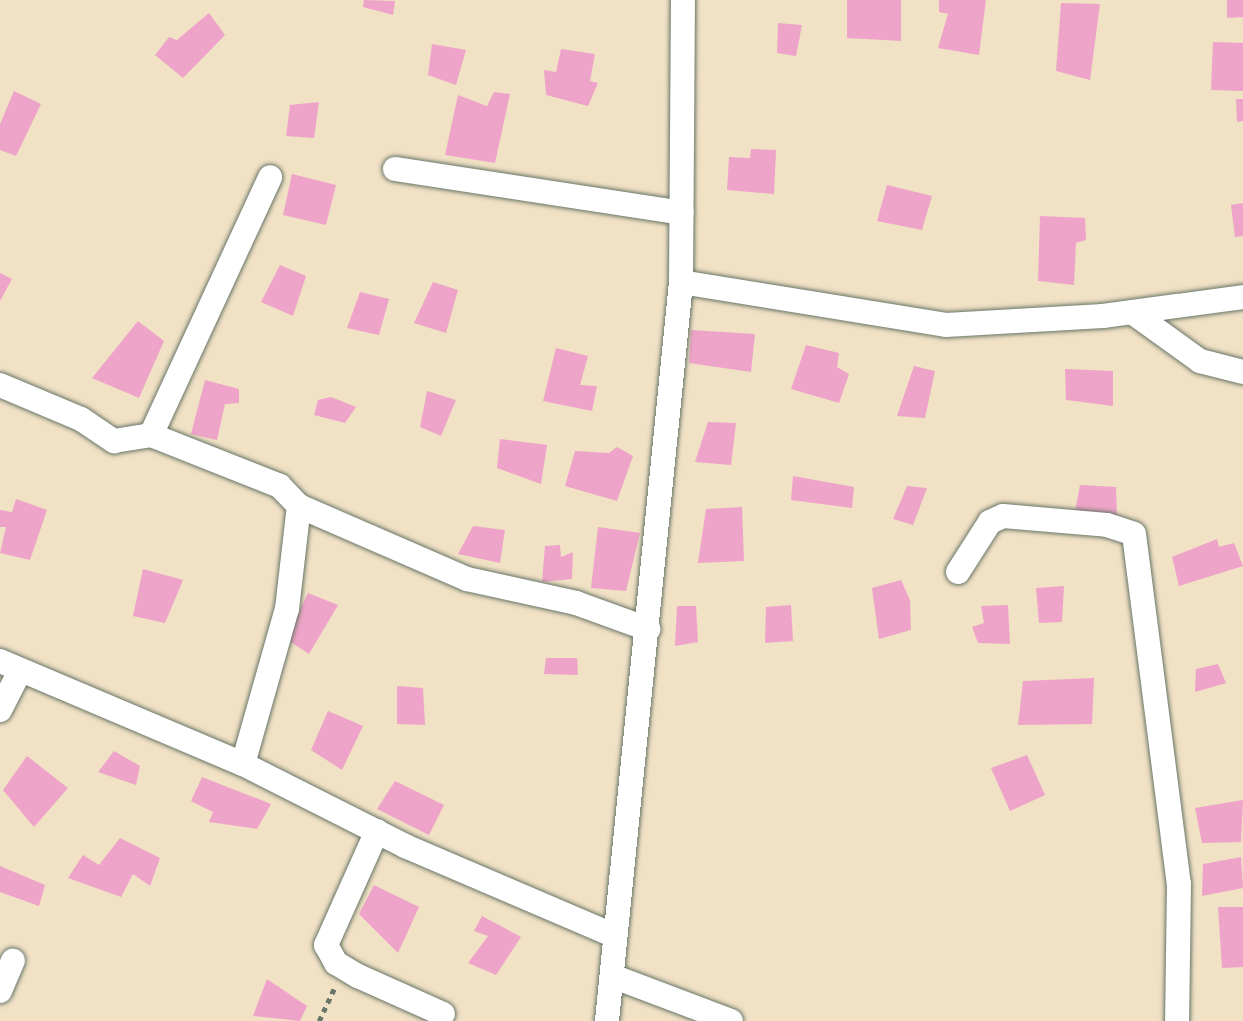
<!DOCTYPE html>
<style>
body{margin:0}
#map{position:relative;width:1243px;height:1021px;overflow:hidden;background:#f1e1c5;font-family:"Old Standard TT",serif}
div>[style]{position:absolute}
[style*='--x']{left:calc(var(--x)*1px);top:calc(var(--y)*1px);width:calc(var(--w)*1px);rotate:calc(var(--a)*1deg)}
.building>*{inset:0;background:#eea4c8}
.path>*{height:4.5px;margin-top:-2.25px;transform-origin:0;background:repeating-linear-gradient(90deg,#687667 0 5px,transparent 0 10px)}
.roads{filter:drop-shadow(0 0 2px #687667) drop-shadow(0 0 2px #687667)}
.minor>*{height:24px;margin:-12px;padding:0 12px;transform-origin:12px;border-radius:12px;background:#fff}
span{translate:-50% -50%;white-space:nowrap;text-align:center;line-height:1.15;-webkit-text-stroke:5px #f7f3e8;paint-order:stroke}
</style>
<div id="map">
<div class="building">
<i style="clip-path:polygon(364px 0,395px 1px,393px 15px,363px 7px)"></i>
<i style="clip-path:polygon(847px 0,901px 0,901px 41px,847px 38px)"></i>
<i style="clip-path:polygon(939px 0,986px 0,979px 55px,938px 48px,948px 14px,939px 12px)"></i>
<i style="clip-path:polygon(1227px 0,1243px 0,1243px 17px,1227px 18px)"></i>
<i style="clip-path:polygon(1061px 3px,1100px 4px,1090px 80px,1056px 71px)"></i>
<i style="clip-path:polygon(209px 13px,225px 35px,183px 78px,155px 55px,169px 37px,177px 40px)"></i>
<i style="clip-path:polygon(778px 23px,802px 25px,796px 56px,777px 53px)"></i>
<i style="clip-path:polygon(1213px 42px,1243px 43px,1243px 91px,1211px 90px)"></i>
<i style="clip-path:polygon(432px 44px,466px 50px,456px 85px,428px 75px)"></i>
<i style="clip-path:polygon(561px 49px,595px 54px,590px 81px,598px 83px,588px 106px,546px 95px,544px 70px,556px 72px)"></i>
<i style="clip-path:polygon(14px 91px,41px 104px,16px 156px,0 150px,0 124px)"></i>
<i style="clip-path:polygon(494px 92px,510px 94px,495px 163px,445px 155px,458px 95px,487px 106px)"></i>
<i style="clip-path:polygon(1236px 99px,1243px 99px,1243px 121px,1237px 122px)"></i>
<i style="clip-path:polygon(319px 102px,314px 138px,286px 136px,290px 105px)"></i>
<i style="clip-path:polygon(751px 149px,776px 150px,774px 194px,727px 190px,729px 157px,750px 158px)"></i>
<i style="clip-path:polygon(292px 174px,336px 185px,326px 225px,283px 215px)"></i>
<i style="clip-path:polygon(887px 185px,932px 196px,922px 230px,877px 221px)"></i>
<i style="clip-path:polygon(1243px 203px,1243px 236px,1235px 237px,1231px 205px)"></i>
<i style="clip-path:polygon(1040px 216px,1085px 218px,1086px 240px,1076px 243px,1074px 285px,1038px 281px)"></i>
<i style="clip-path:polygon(280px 265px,306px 276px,293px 316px,261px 302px)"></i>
<i style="clip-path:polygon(0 273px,12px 279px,0 301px)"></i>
<i style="clip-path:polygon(433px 282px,458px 290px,446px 333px,414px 323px)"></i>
<i style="clip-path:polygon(360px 292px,389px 299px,379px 335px,347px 328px)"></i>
<i style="clip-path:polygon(138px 321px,164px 341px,139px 398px,92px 378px)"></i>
<i style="clip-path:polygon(691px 330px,755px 334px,751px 372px,689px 363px)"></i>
<i style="clip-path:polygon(806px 345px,839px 353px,837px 367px,849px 374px,839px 403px,791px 389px)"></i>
<i style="clip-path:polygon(556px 348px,588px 356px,580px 385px,597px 386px,592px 411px,543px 401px)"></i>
<i style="clip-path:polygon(914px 366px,935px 371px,925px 418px,897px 416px)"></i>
<i style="clip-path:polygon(1065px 369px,1113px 371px,1113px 406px,1066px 400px)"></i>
<i style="clip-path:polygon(205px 380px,239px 389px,239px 403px,225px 404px,217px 440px,191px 434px)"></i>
<i style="clip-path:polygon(427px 391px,456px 400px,441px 436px,420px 427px)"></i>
<i style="clip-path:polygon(331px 397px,356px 407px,345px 423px,314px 415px,318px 400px)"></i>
<i style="clip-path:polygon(708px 422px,736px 423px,731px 465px,695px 462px)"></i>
<i style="clip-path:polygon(500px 439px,547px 445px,541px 484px,497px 468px)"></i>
<i style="clip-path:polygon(617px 447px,633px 456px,617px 501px,565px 486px,575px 451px,609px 453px)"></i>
<i style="clip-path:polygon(793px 476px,854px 487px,852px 508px,791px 500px)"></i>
<i style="clip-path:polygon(1080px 485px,1116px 487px,1117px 517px,1075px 512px)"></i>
<i style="clip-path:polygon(907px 486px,927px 488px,913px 525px,893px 519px)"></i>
<i style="clip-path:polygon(16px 499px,47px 510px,30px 560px,0 553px,6px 527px,0 527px,0 510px,12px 512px)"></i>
<i style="clip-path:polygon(742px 507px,744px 561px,698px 563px,706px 509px)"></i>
<i style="clip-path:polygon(473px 526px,505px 530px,500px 563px,458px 554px)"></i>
<i style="clip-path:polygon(598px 527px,640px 533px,626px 591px,591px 588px)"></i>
<i style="clip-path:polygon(1217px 539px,1219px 547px,1234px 543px,1243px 566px,1179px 586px,1172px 557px)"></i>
<i style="clip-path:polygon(560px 545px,561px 557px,573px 552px,572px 579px,542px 582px,545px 546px)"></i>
<i style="clip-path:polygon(143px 569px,183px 580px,165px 623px,133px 616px)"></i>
<i style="clip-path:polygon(901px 580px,910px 600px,911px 630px,879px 639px,872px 588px)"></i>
<i style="clip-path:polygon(1064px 586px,1062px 622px,1039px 623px,1036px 588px)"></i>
<i style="clip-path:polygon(308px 593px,338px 605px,309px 654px,286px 639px)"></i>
<i style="clip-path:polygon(791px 605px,793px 641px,765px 643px,766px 607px)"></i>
<i style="clip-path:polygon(1008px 605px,1010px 644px,978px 643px,972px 627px,984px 623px,981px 606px)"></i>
<i style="clip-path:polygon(677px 606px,696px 606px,698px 642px,675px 646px)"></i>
<i style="clip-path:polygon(546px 658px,577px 658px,578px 675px,544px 674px)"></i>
<i style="clip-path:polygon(1218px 664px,1226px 683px,1195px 692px,1196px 669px)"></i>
<i style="clip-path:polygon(1094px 678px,1092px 724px,1018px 725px,1023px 681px)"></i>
<i style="clip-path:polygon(397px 686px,423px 688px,425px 725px,397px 724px)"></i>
<i style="clip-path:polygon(328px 711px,363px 726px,342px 770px,311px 750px)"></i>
<i style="clip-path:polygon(114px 751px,140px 766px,136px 785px,98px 772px)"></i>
<i style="clip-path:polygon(1027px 755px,1045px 795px,1010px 811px,991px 768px)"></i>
<i style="clip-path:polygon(27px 756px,68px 788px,34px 827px,3px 790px)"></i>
<i style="clip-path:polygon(202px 777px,271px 804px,257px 829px,209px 822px,213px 812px,191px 801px)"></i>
<i style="clip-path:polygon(395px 781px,444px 805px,429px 835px,377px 809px)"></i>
<i style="clip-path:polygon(1243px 800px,1241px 842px,1202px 843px,1195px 808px)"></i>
<i style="clip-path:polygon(120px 838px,160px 858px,150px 886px,133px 874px,121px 897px,68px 878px,83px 855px,99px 865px)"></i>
<i style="clip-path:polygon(1241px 857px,1243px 888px,1202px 896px,1203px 864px)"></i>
<i style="clip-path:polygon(0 866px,45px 885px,39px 906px,0 892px)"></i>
<i style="clip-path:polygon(374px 885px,419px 907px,398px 953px,359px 914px)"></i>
<i style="clip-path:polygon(1218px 907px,1243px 907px,1243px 967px,1222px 968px)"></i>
<i style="clip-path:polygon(482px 916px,521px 937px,496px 975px,468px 963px,488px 936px,474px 931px)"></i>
<i style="clip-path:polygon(267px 979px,307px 1006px,300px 1021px,253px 1016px)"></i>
</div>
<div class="path">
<i style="--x:319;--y:1021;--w:38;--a:-65"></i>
</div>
<div class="roads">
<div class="minor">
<i style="--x:395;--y:169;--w:290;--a:8.7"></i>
<i style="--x:681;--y:282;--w:268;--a:9.2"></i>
<i style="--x:946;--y:325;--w:157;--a:-3.3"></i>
<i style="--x:1103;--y:316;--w:141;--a:-7.7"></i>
<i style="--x:1132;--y:312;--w:84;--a:35.8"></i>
<i style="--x:1200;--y:361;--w:44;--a:14.3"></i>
<i style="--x:0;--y:385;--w:88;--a:22.8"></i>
<i style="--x:81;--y:419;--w:40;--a:34"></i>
<i style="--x:114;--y:441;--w:37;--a:-9"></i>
<i style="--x:299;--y:506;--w:183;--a:23.5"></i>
<i style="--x:467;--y:579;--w:112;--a:12.4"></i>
<i style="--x:576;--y:603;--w:77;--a:19.9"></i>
<i style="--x:958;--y:572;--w:59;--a:-57.4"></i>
<i style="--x:990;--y:522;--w:14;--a:-25"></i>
<i style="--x:1003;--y:516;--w:104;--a:4.9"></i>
<i style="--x:1107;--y:525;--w:28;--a:18"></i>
<i style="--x:1134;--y:534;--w:353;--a:82.7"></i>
<i style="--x:1179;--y:884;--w:137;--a:90.8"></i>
<i style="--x:0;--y:661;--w:264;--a:23"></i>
<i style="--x:243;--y:764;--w:182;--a:26.8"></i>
<i style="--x:405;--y:846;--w:228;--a:23.2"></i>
<i style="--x:0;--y:710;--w:44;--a:-62.9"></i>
<i style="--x:243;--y:764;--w:161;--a:-74.2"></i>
<i style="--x:287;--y:609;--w:104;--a:-83.4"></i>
<i style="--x:299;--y:506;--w:28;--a:-134"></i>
<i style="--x:280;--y:486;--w:139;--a:-158.4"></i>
<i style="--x:151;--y:435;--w:284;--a:-65.2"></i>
<i style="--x:377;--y:831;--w:125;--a:114.1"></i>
<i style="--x:326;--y:945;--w:21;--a:61"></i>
<i style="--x:336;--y:963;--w:26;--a:31"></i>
<i style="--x:358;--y:976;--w:93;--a:24.1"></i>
<i style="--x:612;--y:976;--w:127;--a:20.7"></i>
<i style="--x:0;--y:991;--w:33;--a:-67"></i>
<i style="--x:607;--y:1021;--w:743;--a:-84.28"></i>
<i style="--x:681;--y:282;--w:282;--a:-89.6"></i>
</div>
</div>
</div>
